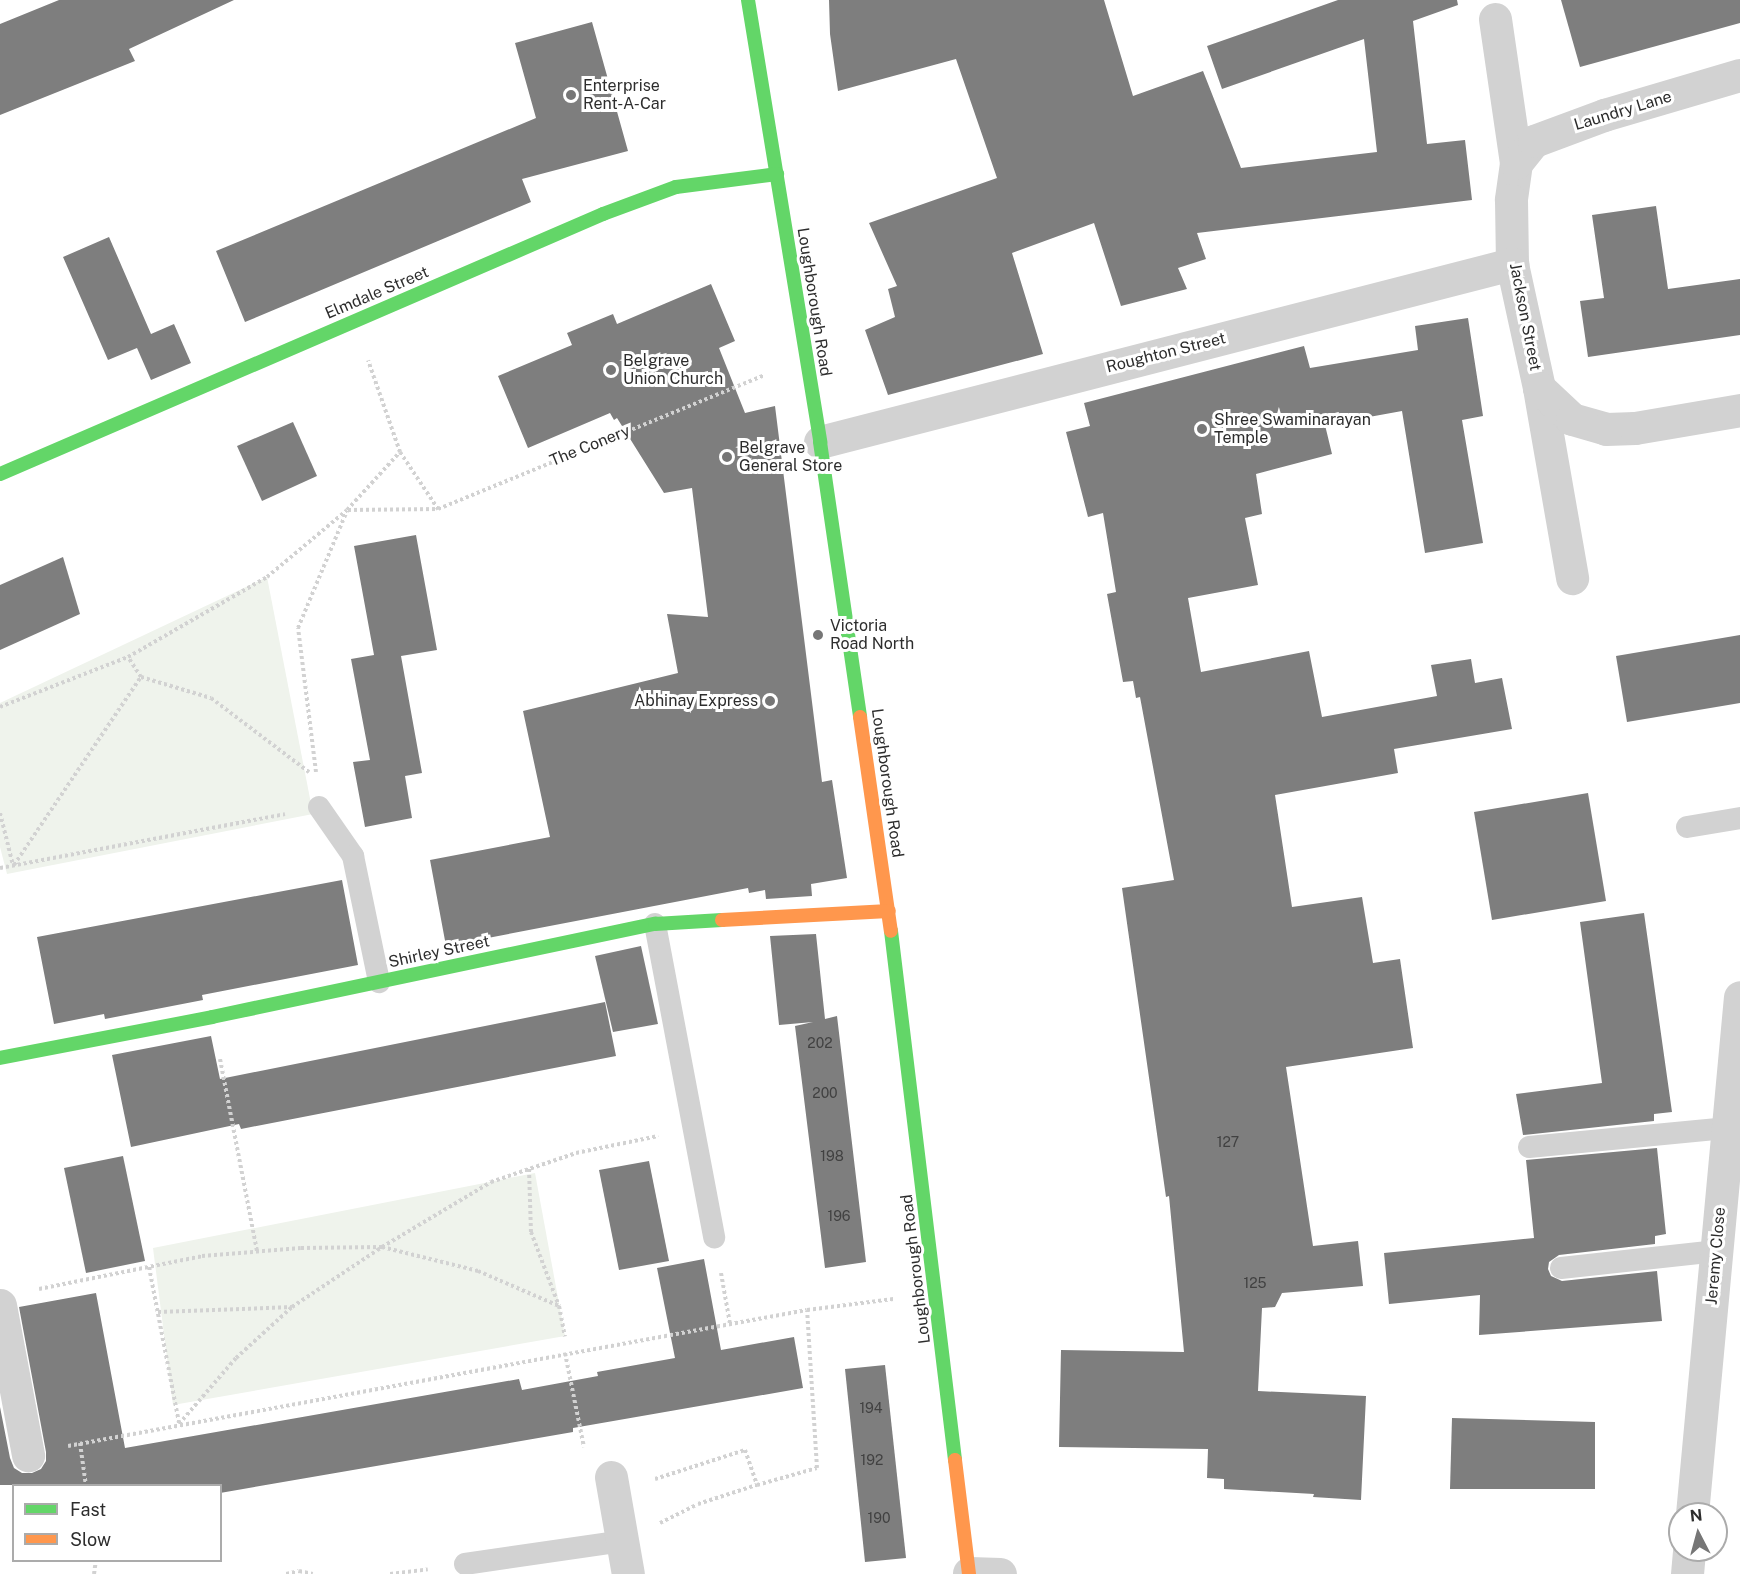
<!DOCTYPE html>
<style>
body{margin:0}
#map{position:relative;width:1740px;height:1574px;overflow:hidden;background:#fff;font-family:"Public Sans",sans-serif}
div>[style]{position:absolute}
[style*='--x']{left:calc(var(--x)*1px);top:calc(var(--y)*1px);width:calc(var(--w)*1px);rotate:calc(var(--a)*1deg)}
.green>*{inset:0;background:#eff3ec}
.building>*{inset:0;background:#7e7e7e}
.path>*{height:4px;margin-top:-2px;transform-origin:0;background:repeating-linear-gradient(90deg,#d2d2d2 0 3px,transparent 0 6px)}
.lane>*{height:22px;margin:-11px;padding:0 11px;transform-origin:11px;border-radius:11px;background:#d2d2d2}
.street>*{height:33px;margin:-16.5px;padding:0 16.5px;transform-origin:16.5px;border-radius:16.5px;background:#d2d2d2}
.fast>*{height:14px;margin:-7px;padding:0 7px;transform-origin:7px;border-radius:7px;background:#63d668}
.slow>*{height:14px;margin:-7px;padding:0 7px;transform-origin:7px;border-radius:7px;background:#ff974d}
.dots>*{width:16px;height:16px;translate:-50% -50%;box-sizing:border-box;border:3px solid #fff;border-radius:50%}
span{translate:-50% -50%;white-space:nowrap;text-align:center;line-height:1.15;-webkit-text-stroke:6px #fff;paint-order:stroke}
.number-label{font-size:14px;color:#414141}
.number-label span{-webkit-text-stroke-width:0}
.poi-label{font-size:16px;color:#2d2d2d}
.left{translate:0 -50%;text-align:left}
.right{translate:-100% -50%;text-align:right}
.street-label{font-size:16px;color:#2d2d2d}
.legend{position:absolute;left:12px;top:1484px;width:210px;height:78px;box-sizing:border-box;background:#fff;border:2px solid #ababab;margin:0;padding:8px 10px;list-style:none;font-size:18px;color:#2d2d2d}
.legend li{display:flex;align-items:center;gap:12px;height:30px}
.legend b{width:30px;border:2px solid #ababab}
.north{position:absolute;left:1668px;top:1502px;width:60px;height:60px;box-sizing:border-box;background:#fff;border:2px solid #ababab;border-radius:50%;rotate:354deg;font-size:16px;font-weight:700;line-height:24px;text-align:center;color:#2d2d2d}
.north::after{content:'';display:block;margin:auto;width:21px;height:27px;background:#767676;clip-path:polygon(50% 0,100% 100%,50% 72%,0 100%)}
</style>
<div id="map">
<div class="green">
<i style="clip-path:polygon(267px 577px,313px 814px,7px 874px,0 847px,0 703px)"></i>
<i style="clip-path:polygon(535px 1173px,565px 1336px,173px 1405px,153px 1248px)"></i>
</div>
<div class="building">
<i style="clip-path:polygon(59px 0,234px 0,129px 49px,135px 61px,0 115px,0 24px)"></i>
<i style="clip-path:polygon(829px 0,1104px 0,1133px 96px,1203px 71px,1241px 168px,1377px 152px,1364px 39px,1222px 89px,1207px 46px,1338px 0,1457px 0,1458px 5px,1413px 21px,1427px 144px,1465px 140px,1472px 200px,1197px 233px,1206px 259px,1178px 268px,1187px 289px,1121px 306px,1094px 223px,1012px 253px,1043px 354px,888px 395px,865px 330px,895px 317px,888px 289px,897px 286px,869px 223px,997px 178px,956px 59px,838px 91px,830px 34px)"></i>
<i style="clip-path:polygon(1561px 0,1740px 0,1740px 23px,1580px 67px)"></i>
<i style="clip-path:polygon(592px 22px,628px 151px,522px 179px,531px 202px,245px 322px,216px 251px,536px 118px,515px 43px)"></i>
<i style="clip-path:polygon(1656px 206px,1668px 289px,1740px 279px,1740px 335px,1588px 357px,1580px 301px,1604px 298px,1592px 215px)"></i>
<i style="clip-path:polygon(109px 237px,151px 334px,174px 324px,191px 363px,151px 380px,137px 348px,108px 360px,63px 257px)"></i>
<i style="clip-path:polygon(711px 284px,735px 341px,719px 348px,745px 413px,775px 406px,822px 782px,832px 780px,847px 878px,811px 884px,812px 896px,766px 899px,765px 890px,749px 893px,748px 888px,446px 946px,430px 860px,550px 837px,523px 711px,678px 673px,667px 614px,708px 617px,692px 488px,664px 493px,617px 418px,614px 420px,610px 413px,528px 448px,498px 376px,572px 345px,567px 333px,613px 314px,617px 324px)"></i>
<i style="clip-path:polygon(1468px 318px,1483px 416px,1462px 420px,1483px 543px,1425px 553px,1402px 411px,1325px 425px,1332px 454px,1256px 474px,1262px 514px,1245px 518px,1258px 585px,1188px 598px,1201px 672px,1309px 651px,1322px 717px,1437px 696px,1431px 665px,1471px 659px,1475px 683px,1502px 678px,1512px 729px,1394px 749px,1398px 773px,1275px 795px,1292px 907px,1362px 897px,1373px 963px,1400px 959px,1413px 1048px,1286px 1067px,1313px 1246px,1358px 1241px,1363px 1286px,1282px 1293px,1275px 1307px,1262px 1308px,1258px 1391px,1366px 1396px,1361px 1500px,1313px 1497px,1314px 1494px,1224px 1489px,1224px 1479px,1207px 1478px,1208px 1449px,1059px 1447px,1061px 1350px,1184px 1352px,1169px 1196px,1166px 1197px,1122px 888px,1174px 880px,1140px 697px,1136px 698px,1133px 681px,1123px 682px,1107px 594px,1116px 592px,1103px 513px,1088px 517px,1066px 432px,1090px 426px,1084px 403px,1304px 346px,1310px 368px,1418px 350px,1415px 326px)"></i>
<i style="clip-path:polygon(293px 422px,317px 476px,262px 501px,237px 446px)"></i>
<i style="clip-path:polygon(416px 535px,437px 650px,401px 656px,422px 773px,405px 776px,412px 818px,365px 827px,353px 762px,370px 760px,351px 659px,374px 655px,354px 546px)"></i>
<i style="clip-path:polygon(63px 557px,80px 614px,0 650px,0 585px)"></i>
<i style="clip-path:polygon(1740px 635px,1740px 703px,1627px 722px,1616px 656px)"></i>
<i style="clip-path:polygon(1588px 793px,1606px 901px,1492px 920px,1474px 812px)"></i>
<i style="clip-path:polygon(342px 880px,358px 965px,202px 995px,203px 1000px,105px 1019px,104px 1014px,54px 1024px,37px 937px)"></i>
<i style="clip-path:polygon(1644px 913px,1672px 1112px,1654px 1114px,1654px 1121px,1523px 1135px,1516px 1094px,1602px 1083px,1580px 922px)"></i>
<i style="clip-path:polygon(816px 934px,825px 1019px,837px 1016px,866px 1262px,825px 1268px,795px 1026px,813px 1022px,779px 1025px,770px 936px)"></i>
<i style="clip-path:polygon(641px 946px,658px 1024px,613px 1032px,595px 956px)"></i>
<i style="clip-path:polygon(605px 1002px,616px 1056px,241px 1129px,239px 1124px,131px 1147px,112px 1055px,211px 1036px,220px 1079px)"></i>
<i style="clip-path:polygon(1657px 1148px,1666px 1234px,1655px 1236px,1655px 1244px,1559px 1255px,1549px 1262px,1548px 1269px,1551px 1276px,1562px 1281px,1657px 1271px,1662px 1321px,1479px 1335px,1480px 1295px,1389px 1304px,1384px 1253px,1534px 1238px,1526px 1160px)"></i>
<i style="clip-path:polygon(123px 1156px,145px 1261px,86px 1273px,64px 1168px)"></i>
<i style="clip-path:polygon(649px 1161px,669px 1261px,619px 1270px,599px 1170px)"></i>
<i style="clip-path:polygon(704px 1259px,721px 1350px,794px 1337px,803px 1388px,573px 1428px,573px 1432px,220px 1493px,220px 1485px,0 1485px,0 1407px,10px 1458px,14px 1468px,22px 1473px,32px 1473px,41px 1469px,46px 1461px,46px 1452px,19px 1307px,96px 1293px,125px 1448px,519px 1379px,522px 1390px,598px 1376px,597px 1372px,675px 1358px,657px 1268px)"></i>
<i style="clip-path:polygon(885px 1365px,906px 1558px,865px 1562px,845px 1369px)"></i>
<i style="clip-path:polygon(1452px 1418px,1595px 1422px,1595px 1489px,1450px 1489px)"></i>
</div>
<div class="path">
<i style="--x:400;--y:452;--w:69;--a:56.3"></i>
<i style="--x:438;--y:509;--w:353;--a:-22.3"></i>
<i style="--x:348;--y:510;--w:90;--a:-0.6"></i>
<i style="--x:141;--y:677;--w:73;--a:16.7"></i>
<i style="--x:211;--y:698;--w:123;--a:37.1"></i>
<i style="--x:0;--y:707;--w:137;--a:-21.3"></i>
<i style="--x:128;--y:657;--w:160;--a:-29.9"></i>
<i style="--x:267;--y:577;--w:104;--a:-39.9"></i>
<i style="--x:347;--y:510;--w:79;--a:-47.6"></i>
<i style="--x:400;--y:452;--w:97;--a:-109.2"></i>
<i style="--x:316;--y:772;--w:145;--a:-97.1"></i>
<i style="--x:298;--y:628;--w:127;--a:-67.3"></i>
<i style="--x:0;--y:813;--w:54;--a:76"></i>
<i style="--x:14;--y:865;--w:227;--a:-56"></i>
<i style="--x:141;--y:677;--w:24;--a:-123"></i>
<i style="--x:0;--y:868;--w:290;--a:-10.7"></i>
<i style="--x:220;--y:1059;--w:196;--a:79.1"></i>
<i style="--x:529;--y:1169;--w:63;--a:88.2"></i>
<i style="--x:531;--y:1232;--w:79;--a:69.3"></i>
<i style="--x:149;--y:1267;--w:159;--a:79.1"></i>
<i style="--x:721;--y:1273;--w:52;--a:80"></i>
<i style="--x:39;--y:1289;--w:166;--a:-11.4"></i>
<i style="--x:202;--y:1256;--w:99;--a:-4.6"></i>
<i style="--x:301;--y:1248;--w:81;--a:-0.7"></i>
<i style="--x:382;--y:1247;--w:99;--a:14"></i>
<i style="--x:478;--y:1271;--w:88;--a:23.4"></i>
<i style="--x:559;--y:1306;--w:31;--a:79"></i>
<i style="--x:158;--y:1312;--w:134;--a:-2.1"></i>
<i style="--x:565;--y:1353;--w:96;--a:78.6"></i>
<i style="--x:179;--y:1424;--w:87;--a:-49.2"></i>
<i style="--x:236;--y:1358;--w:76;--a:-42.3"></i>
<i style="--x:292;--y:1307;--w:108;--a:-33.7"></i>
<i style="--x:382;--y:1247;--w:127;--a:-30.8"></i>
<i style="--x:491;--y:1182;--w:90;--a:-18.8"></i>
<i style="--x:576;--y:1153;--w:84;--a:-11.7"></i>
<i style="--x:80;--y:1443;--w:43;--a:82.1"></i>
<i style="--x:68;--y:1446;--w:751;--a:-10.43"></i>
<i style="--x:807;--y:1310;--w:87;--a:-7.3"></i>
<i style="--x:655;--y:1479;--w:95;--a:-17.9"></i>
<i style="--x:745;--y:1450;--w:37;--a:71"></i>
<i style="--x:757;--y:1485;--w:62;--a:-15.8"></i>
<i style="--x:817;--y:1468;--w:158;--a:-93.6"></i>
<i style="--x:660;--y:1523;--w:42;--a:-26.6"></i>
<i style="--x:698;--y:1504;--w:62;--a:-17.9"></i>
<i style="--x:94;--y:1574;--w:14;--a:-82"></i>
<i style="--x:286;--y:1574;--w:13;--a:-13"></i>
<i style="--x:299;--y:1571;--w:14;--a:12"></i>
<i style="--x:390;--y:1574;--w:38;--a:-7"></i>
</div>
<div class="lane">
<i style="--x:319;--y:807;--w:60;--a:55.2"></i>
<i style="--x:353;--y:856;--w:129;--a:78.3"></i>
<i style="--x:1687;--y:827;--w:54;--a:-9.6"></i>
<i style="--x:655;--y:924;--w:319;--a:79.3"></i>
<i style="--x:1529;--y:1147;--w:200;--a:-5.5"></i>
<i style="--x:1561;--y:1268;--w:157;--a:-6.2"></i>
<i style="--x:465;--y:1564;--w:159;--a:-8.3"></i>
</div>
<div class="street">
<i style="--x:1495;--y:19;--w:146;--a:81.7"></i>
<i style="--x:1516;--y:163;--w:37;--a:98"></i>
<i style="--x:1511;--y:200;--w:64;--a:89.1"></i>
<i style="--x:1512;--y:264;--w:127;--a:77.7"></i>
<i style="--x:1539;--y:388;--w:193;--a:80.1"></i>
<i style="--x:1516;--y:163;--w:28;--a:-51"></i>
<i style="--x:1534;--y:141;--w:75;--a:-20.4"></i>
<i style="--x:1604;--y:115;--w:142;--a:-16.4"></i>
<i style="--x:1539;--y:388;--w:45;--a:43.2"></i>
<i style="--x:1572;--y:419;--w:35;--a:16"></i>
<i style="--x:1606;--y:429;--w:29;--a:-2"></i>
<i style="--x:1635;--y:428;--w:107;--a:-9.7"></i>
<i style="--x:820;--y:442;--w:715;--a:-14.43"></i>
<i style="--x:0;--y:1305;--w:153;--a:79.4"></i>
<i style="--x:611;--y:1477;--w:98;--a:80.1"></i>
<i style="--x:1692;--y:1514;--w:519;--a:-84.7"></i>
<i style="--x:969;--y:1573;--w:31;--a:2"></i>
<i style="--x:1687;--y:1574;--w:24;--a:-85"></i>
</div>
<div class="fast">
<i style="--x:748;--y:0;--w:448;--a:80.7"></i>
<i style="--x:820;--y:442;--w:278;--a:81.7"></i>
<i style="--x:0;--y:474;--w:657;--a:-23.32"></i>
<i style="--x:603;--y:214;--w:78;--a:-20.3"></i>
<i style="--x:676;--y:187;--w:102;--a:-7.3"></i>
<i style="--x:891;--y:931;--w:533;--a:83.1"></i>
<i style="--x:0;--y:1058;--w:216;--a:-10.9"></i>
<i style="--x:212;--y:1017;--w:453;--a:-11.9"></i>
<i style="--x:655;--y:924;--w:67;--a:-3.4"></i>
</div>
<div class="slow">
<i style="--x:860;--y:717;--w:216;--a:81.8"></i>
<i style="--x:722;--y:920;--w:167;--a:-3.1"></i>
<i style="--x:955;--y:1460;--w:115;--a:83"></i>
</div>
<div class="dots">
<i style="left:571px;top:95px;background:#767676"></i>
<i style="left:611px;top:370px;background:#767676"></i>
<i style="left:1202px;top:429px;background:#767676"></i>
<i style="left:727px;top:457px;background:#767676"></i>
<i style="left:818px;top:635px;background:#767676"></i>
<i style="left:770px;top:701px;background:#767676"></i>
</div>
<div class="number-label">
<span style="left:820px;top:1043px">202</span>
<span style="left:825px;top:1093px">200</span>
<span style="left:1228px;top:1142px">127</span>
<span style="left:832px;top:1156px">198</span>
<span style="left:839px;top:1216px">196</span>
<span style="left:1255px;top:1283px">125</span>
<span style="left:871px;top:1408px">194</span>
<span style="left:872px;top:1460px">192</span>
<span style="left:879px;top:1518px">190</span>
</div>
<div class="poi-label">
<span class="left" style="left:583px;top:95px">Enterprise<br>Rent-A-Car</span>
<span class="left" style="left:623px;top:370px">Belgrave<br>Union Church</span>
<span class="left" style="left:1214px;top:429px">Shree Swaminarayan<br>Temple</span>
<span class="left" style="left:739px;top:457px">Belgrave<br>General Store</span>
<span class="left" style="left:830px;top:635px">Victoria<br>Road North</span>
<span class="right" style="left:758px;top:701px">Abhinay Express</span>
</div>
<div class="street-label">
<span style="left:1623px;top:111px;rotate:-17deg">Laundry Lane</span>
<span style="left:377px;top:293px;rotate:-23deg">Elmdale Street</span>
<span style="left:814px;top:302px;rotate:81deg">Loughborough Road</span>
<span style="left:1525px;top:317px;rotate:79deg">Jackson Street</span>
<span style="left:1166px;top:353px;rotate:-14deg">Roughton Street</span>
<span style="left:590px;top:446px;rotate:-22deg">The Conery</span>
<span style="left:887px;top:783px;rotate:82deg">Loughborough Road</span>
<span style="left:439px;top:952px;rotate:-12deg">Shirley Street</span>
<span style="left:1716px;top:1256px;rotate:-85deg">Jeremy Close</span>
<span style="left:916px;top:1269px;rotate:-97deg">Loughborough Road</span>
</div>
<ul class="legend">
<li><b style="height:8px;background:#63d668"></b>Fast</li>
<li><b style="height:8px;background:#ff974d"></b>Slow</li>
</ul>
<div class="north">N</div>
</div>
